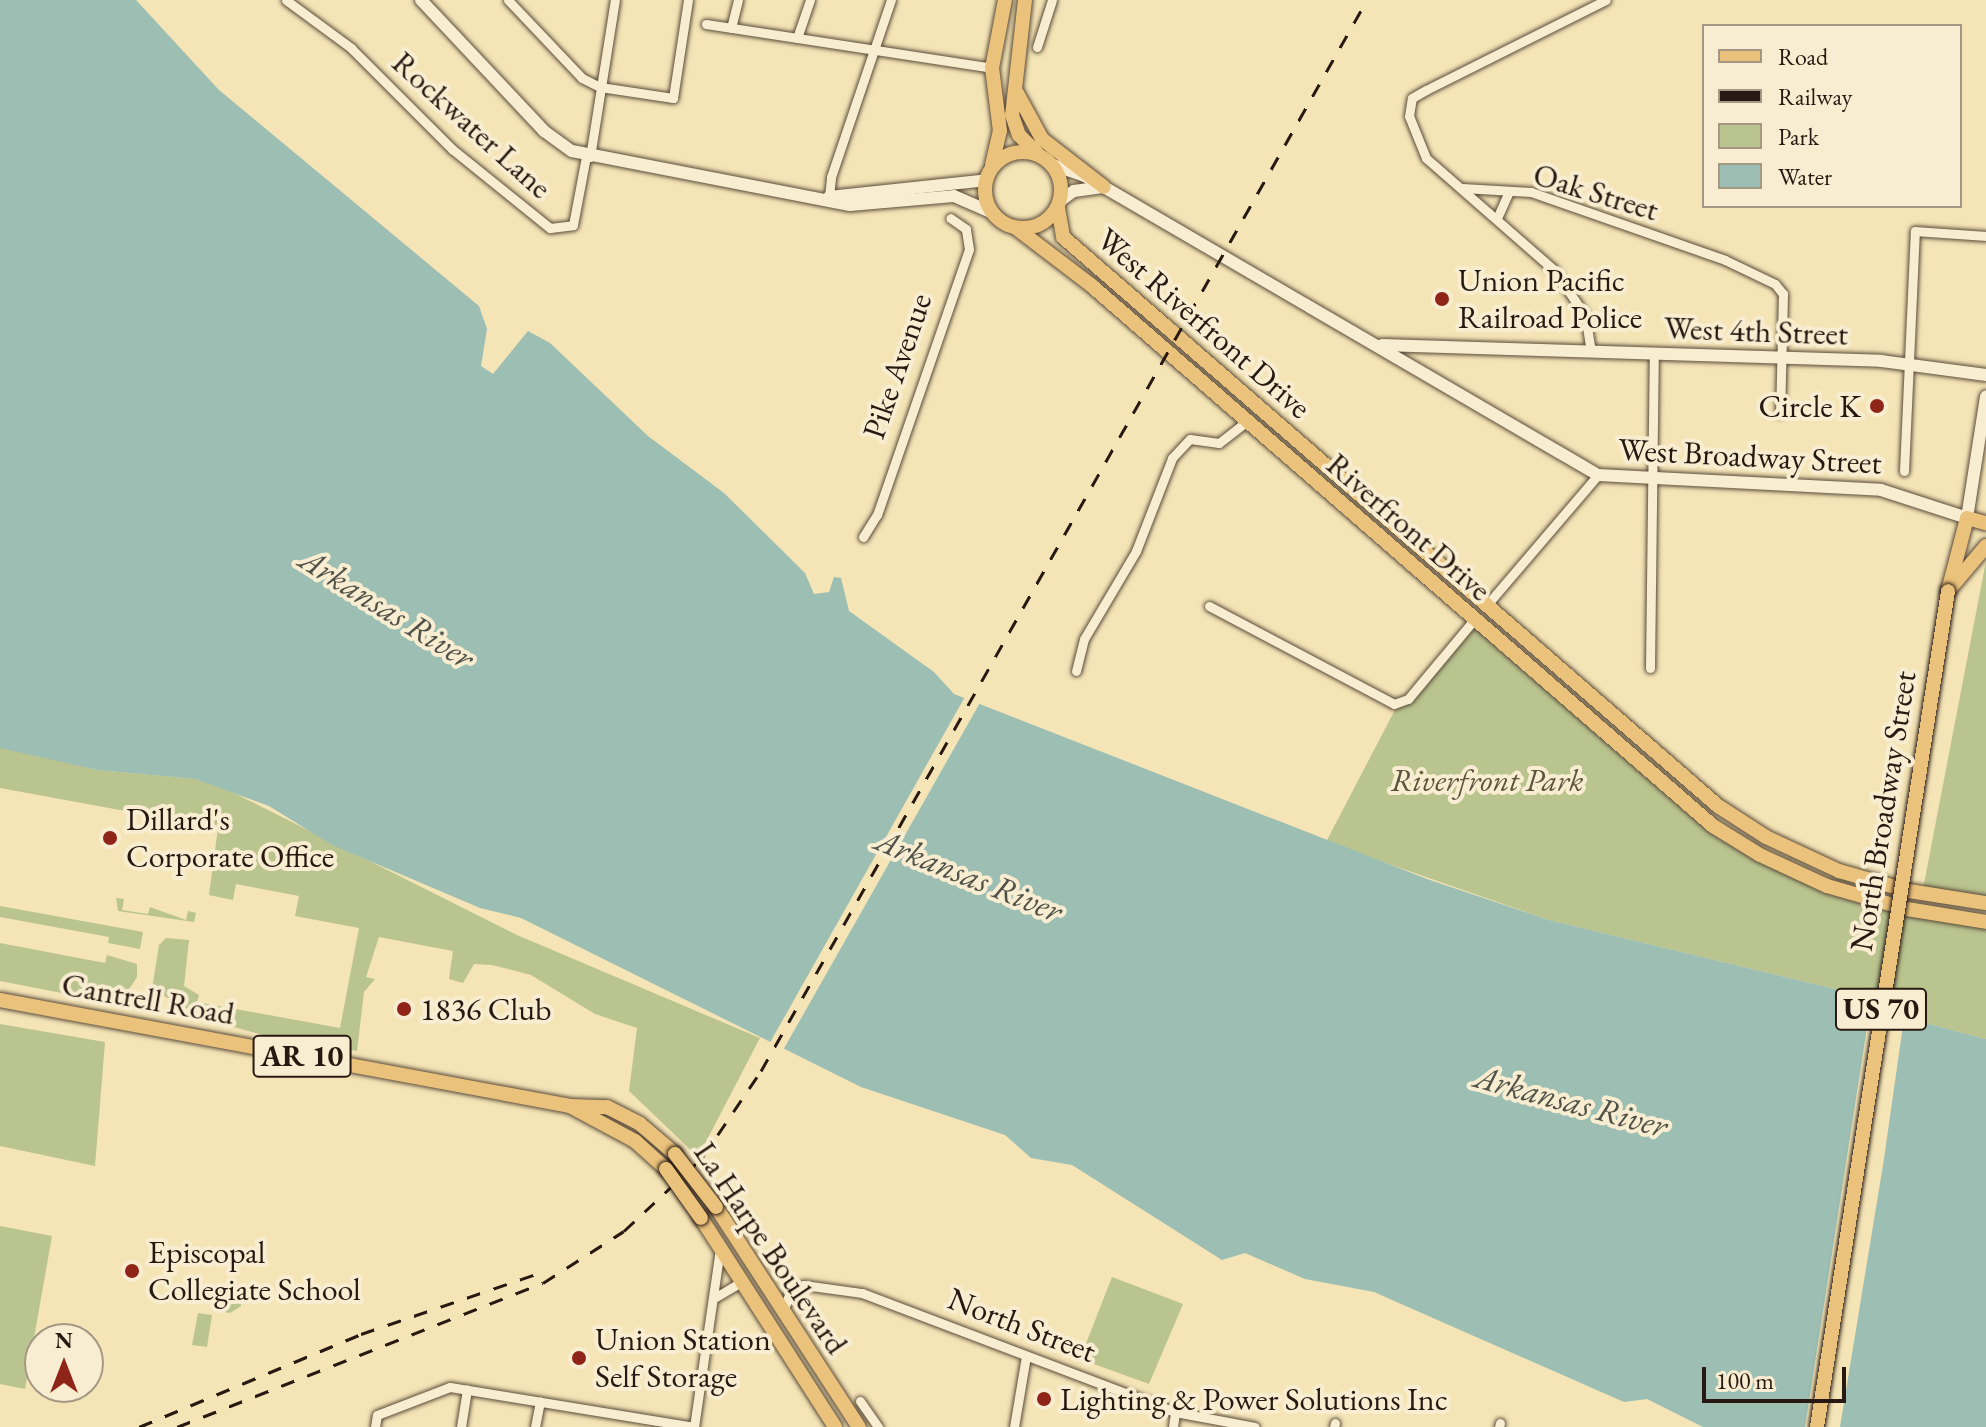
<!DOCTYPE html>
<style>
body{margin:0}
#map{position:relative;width:1986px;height:1427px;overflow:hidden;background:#f4e4b6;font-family:"EB Garamond",serif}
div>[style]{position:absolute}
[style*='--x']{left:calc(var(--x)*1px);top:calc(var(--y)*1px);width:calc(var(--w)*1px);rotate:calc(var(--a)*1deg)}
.green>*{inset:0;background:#bac48f}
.water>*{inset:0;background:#9cbeb3}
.pier>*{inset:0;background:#f4e4b6}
.roads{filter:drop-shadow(0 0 2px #5a4b3a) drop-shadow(0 0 2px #5a4b3a)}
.street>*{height:9px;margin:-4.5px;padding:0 4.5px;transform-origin:4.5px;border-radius:4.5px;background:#f8edd0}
.secondary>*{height:12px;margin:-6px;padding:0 6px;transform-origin:6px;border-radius:6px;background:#f8edd0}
.primary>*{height:14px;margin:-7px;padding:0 7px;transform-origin:7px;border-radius:7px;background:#eac27b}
.primary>.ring{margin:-7px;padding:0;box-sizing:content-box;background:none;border:14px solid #eac27b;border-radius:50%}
.rail>*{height:3px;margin-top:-1.5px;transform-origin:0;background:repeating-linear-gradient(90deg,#271811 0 14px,transparent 0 28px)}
.bridges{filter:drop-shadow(0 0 2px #271811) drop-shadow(0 0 2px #271811)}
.primary-bridge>*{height:14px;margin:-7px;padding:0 7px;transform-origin:7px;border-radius:7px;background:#eac27b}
.dots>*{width:22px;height:22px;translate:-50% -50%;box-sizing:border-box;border:4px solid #f8edd0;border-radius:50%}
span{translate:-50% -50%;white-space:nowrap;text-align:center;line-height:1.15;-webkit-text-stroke:8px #f8edd0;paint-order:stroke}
.shield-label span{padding:2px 6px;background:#f8edd0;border:2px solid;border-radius:6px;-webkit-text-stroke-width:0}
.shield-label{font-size:30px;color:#271811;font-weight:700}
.street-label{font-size:32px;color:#271811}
.poi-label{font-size:32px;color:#271811}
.left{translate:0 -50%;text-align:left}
.right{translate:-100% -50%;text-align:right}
.park-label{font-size:32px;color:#5a543d;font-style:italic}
.water-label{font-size:34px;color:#50524a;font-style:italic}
.legend{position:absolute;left:1702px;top:24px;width:260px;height:184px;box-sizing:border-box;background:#f8edd0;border:2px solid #a49884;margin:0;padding:10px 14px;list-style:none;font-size:24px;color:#271811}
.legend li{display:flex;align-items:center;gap:16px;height:40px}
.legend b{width:40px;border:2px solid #a49884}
.north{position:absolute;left:24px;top:1323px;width:80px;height:80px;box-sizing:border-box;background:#f8edd0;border:2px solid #a49884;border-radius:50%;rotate:0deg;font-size:22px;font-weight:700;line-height:32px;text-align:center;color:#271811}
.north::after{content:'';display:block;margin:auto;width:28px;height:36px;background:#8f2418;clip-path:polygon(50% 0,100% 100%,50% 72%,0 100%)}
.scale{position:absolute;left:1702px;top:1367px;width:144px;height:36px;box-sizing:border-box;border:4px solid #271811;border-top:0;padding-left:10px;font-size:24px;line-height:28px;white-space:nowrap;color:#271811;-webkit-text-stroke:6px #f8edd0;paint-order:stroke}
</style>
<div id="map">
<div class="green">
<i style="clip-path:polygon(1986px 561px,1986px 898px,1923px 889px)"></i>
<i style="clip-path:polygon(1473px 621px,1673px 794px,1770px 860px,1875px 901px,1986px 922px,1986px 1039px,1929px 1024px,1901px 1005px,1549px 920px,1326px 842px,1398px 704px)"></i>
<i style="clip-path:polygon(0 746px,97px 770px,195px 779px,232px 792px,517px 935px,760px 1038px,698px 1157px,629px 1091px,637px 1028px,595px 1014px,531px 975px,492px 965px,474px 964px,463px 983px,449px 979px,453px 951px,379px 937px,366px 977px,375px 979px,364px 992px,357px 1051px,282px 1040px,207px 1020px,152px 989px,159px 945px,166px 938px,189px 940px,184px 986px,199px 995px,197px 1002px,340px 1028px,359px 928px,295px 916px,299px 896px,236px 884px,233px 900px,209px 895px,218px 828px,0 788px)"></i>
<i style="clip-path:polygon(116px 898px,124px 899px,122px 910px,148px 914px,150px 907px,186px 920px,188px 911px,196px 913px,194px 922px,118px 911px)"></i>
<i style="clip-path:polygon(0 906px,143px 932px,140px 949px,108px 943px,109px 937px,0 917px)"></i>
<i style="clip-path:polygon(0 943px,105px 963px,107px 955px,137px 964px,137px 977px,128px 991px,82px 997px,0 981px)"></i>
<i style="clip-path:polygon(0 1024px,105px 1042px,95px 1166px,0 1146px)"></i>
<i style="clip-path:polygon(0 1226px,52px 1236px,25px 1389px,0 1384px)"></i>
<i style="clip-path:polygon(1112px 1277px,1183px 1304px,1149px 1384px,1080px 1359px)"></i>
<i style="clip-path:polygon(213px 1286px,240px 1287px,241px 1306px,230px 1313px,219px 1311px,211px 1300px)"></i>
<i style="clip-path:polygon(198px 1313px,212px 1315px,207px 1347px,192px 1345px)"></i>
</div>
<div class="water">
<i style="clip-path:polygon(0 0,136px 0,219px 90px,479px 306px,487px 329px,481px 366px,493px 374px,528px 331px,550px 343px,648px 436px,724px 493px,805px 573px,814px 594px,829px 592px,834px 577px,841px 578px,849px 611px,934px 672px,954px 694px,1427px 879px,1549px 920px,1901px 1005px,1929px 1024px,1986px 1039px,1986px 1427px,1703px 1427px,1647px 1399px,1624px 1402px,1374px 1292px,1305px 1279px,1245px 1253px,1222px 1260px,1072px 1165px,1031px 1158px,1005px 1135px,861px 1087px,521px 918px,480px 908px,332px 845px,269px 806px,195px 779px,97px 770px,0 748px)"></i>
</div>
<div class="pier">
<i style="clip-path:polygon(966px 695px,981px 701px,782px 1052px,768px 1046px)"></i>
<i style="clip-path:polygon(1872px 995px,1906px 1004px,1884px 1159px,1840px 1427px,1805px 1427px)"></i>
</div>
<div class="roads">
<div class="street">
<i style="--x:286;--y:0;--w:81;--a:36.4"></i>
<i style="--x:351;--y:48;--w:143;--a:45"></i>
<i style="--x:452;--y:149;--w:126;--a:38.9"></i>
<i style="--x:550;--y:228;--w:23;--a:-7"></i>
<i style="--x:573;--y:225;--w:70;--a:-79.3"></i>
<i style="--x:508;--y:0;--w:108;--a:46.5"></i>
<i style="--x:582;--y:78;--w:20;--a:27"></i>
<i style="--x:600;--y:87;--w:74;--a:8.6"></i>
<i style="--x:673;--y:98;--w:99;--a:-81.3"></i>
<i style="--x:706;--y:24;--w:289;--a:8.7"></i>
<i style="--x:731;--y:28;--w:29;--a:-76"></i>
<i style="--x:797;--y:38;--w:40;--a:-71.1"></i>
<i style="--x:1037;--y:47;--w:49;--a:-72.3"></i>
<i style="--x:590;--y:157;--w:159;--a:-81"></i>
<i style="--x:1462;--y:188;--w:69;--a:3.3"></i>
<i style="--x:1531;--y:192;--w:206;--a:19.3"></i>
<i style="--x:1725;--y:260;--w:55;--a:25.6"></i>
<i style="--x:1775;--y:284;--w:13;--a:51"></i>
<i style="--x:1783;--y:294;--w:119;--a:91.4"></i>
<i style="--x:829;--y:197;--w:20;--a:-84"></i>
<i style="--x:831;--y:177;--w:187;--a:-71.3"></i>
<i style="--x:1498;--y:216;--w:24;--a:-66"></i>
<i style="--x:1591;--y:352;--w:37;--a:-99"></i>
<i style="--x:1585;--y:315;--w:55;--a:-124.6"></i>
<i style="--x:1554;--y:270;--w:170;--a:-138.8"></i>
<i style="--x:1426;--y:158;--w:45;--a:-112"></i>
<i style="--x:1409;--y:116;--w:18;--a:-81"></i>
<i style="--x:1412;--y:98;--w:16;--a:-30"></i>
<i style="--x:1426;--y:90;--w:201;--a:-26.6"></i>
<i style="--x:1904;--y:471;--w:240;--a:-87.4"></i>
<i style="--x:1915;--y:231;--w:71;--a:4"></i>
<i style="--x:863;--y:537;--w:26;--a:-58"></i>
<i style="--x:877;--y:515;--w:281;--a:-70.9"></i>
<i style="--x:969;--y:249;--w:20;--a:-99"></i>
<i style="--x:966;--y:229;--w:19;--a:-145"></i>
<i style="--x:1209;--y:606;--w:209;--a:27.9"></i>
<i style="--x:1394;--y:704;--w:15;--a:-20"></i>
<i style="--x:1408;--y:699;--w:102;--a:-50.2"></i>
<i style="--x:1486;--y:606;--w:172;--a:-49.5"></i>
<i style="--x:1650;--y:668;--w:314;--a:-89.3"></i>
<i style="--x:1076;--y:671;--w:33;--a:-76"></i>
<i style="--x:1084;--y:639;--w:102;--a:-59.4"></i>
<i style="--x:1136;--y:551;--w:100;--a:-68.8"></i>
<i style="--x:1172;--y:458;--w:26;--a:-47"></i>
<i style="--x:1190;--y:439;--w:29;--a:8"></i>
<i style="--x:1219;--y:443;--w:36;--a:-38"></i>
<i style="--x:716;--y:1297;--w:31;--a:-31"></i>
<i style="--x:784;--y:1309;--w:21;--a:-71"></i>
<i style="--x:791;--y:1289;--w:14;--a:-17"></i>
<i style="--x:804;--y:1285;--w:59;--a:7.9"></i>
<i style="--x:862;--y:1293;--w:335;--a:20.8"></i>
<i style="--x:1175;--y:1412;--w:81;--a:10.6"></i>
<i style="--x:860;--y:1401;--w:32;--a:55"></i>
<i style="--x:375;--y:1427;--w:12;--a:-81"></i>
<i style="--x:377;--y:1415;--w:78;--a:-21"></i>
<i style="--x:450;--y:1387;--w:246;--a:9.3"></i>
<i style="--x:461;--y:1427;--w:38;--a:-81"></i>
<i style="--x:535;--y:1427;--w:26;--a:-79"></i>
<i style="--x:694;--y:1427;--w:180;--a:-81.7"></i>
<i style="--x:1014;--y:1427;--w:72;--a:-80.4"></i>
<i style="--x:1173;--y:1427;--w:15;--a:-82"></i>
<i style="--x:1334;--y:1427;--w:4;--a:-76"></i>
<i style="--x:1499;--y:1427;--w:4;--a:-76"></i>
</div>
<div class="secondary">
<i style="--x:421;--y:0;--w:180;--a:46.8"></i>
<i style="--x:544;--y:131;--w:34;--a:36"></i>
<i style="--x:572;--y:151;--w:283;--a:11"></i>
<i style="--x:850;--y:205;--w:104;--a:-4.9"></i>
<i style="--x:954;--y:196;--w:40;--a:23.4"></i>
<i style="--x:1050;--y:164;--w:37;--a:19"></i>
<i style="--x:1085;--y:176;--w:594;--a:30.24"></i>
<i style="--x:1598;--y:475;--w:283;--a:3"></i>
<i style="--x:1881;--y:490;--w:90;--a:18"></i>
<i style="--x:1967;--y:518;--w:123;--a:-81.1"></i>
<i style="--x:829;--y:197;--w:159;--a:-6.1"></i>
<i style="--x:1060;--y:201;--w:17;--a:-36"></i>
<i style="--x:1074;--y:191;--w:27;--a:-8"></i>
<i style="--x:1382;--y:345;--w:499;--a:1.8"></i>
<i style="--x:1881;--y:361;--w:106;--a:7.6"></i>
</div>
<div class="primary">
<i style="--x:1025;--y:0;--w:116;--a:96.4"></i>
<i style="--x:1012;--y:115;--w:21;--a:71"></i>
<i style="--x:1019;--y:135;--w:25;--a:45"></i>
<i style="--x:1017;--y:93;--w:52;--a:61.5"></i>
<i style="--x:1042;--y:139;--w:78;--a:37.7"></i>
<i class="ring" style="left:985px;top:152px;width:62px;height:62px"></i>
<i style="--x:992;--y:165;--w:35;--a:-77"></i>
<i style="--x:1000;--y:131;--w:64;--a:-97.2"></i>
<i style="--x:992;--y:68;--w:69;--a:-79.2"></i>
<i style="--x:1058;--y:208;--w:29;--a:80"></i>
<i style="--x:1063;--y:237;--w:868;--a:40.98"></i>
<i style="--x:1718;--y:806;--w:57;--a:32.9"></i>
<i style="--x:1766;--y:837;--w:81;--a:25"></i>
<i style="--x:1839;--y:871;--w:73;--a:15.9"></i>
<i style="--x:1909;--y:891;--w:78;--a:8.9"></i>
<i style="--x:1016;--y:228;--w:96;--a:37.3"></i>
<i style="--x:1092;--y:286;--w:823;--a:41.01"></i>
<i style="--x:1713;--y:826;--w:55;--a:31.7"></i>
<i style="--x:1760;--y:855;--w:74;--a:24.8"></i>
<i style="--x:1827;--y:886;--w:83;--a:16"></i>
<i style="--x:1907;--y:909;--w:80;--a:9.3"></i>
<i style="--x:1948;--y:591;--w:75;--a:-75.4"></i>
<i style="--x:1967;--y:518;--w:20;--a:15"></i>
<i style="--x:1948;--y:591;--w:59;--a:-49.8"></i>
<i style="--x:0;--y:1000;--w:580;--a:10.53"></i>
<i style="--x:570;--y:1106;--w:37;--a:2"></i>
<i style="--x:607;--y:1107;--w:37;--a:27"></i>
<i style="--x:640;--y:1124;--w:46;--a:40.6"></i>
<i style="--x:570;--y:1106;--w:74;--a:28.3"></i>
<i style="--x:635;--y:1141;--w:42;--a:42.1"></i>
<i style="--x:716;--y:1207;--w:262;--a:57"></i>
<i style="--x:701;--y:1218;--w:248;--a:57.3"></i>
</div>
</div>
<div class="rail">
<i style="--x:139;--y:1427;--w:241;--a:-22.7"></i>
<i style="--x:361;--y:1334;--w:194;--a:-18.9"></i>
<i style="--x:177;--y:1427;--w:393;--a:-21.5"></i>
<i style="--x:543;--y:1283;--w:96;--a:-32.7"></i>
<i style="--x:624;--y:1231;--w:107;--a:-43.1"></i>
<i style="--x:702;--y:1158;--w:105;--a:-55.9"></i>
<i style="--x:761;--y:1071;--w:1231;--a:-60.5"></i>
</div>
<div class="bridges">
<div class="primary-bridge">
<i style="--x:675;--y:1154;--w:67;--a:52.3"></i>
<i style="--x:666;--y:1169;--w:60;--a:54.5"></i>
<i style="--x:1817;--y:1427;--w:846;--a:-81.09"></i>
</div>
</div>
<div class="dots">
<i style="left:1442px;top:299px;background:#8f2418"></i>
<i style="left:1877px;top:406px;background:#8f2418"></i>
<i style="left:110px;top:838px;background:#8f2418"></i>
<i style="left:404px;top:1009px;background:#8f2418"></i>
<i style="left:132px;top:1271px;background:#8f2418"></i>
<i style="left:579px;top:1358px;background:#8f2418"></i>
<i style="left:1044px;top:1399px;background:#8f2418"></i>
</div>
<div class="shield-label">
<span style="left:1881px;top:1009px">US 70</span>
<span style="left:302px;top:1056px">AR 10</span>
</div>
<div class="street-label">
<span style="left:472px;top:125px;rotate:42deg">Rockwater Lane</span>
<span style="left:1596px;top:192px;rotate:17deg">Oak Street</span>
<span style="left:1204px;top:323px;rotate:41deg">West Riverfront Drive</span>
<span style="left:1756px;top:331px;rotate:2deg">West 4th Street</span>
<span style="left:897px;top:366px;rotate:-71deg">Pike Avenue</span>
<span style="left:1750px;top:456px;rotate:3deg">West Broadway Street</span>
<span style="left:1409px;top:527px;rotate:41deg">Riverfront Drive</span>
<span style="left:1883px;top:811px;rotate:-81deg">North Broadway Street</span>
<span style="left:148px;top:999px;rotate:10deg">Cantrell Road</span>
<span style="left:771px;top:1248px;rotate:56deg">La Harpe Boulevard</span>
<span style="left:1022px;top:1325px;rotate:21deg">North Street</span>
</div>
<div class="poi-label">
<span class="left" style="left:1458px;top:299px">Union Pacific<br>Railroad Police</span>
<span class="right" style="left:1861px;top:406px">Circle K</span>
<span class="left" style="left:126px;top:838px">Dillard's<br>Corporate Office</span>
<span class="left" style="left:420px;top:1009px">1836 Club</span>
<span class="left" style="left:148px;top:1271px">Episcopal<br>Collegiate School</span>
<span class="left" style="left:595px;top:1358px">Union Station<br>Self Storage</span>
<span class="left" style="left:1060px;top:1399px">Lighting &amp; Power Solutions Inc</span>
</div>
<div class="park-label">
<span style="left:1487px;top:780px">Riverfront Park</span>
</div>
<div class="water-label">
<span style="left:387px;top:608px;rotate:32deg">Arkansas River</span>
<span style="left:969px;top:875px;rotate:22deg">Arkansas River</span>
<span style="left:1571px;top:1101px;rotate:15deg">Arkansas River</span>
</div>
<ul class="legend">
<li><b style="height:10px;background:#eac27b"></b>Road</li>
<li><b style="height:10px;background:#271811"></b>Railway</li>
<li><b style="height:22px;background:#bac48f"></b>Park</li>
<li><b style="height:22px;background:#9cbeb3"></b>Water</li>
</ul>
<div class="north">N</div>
<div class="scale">100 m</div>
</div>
